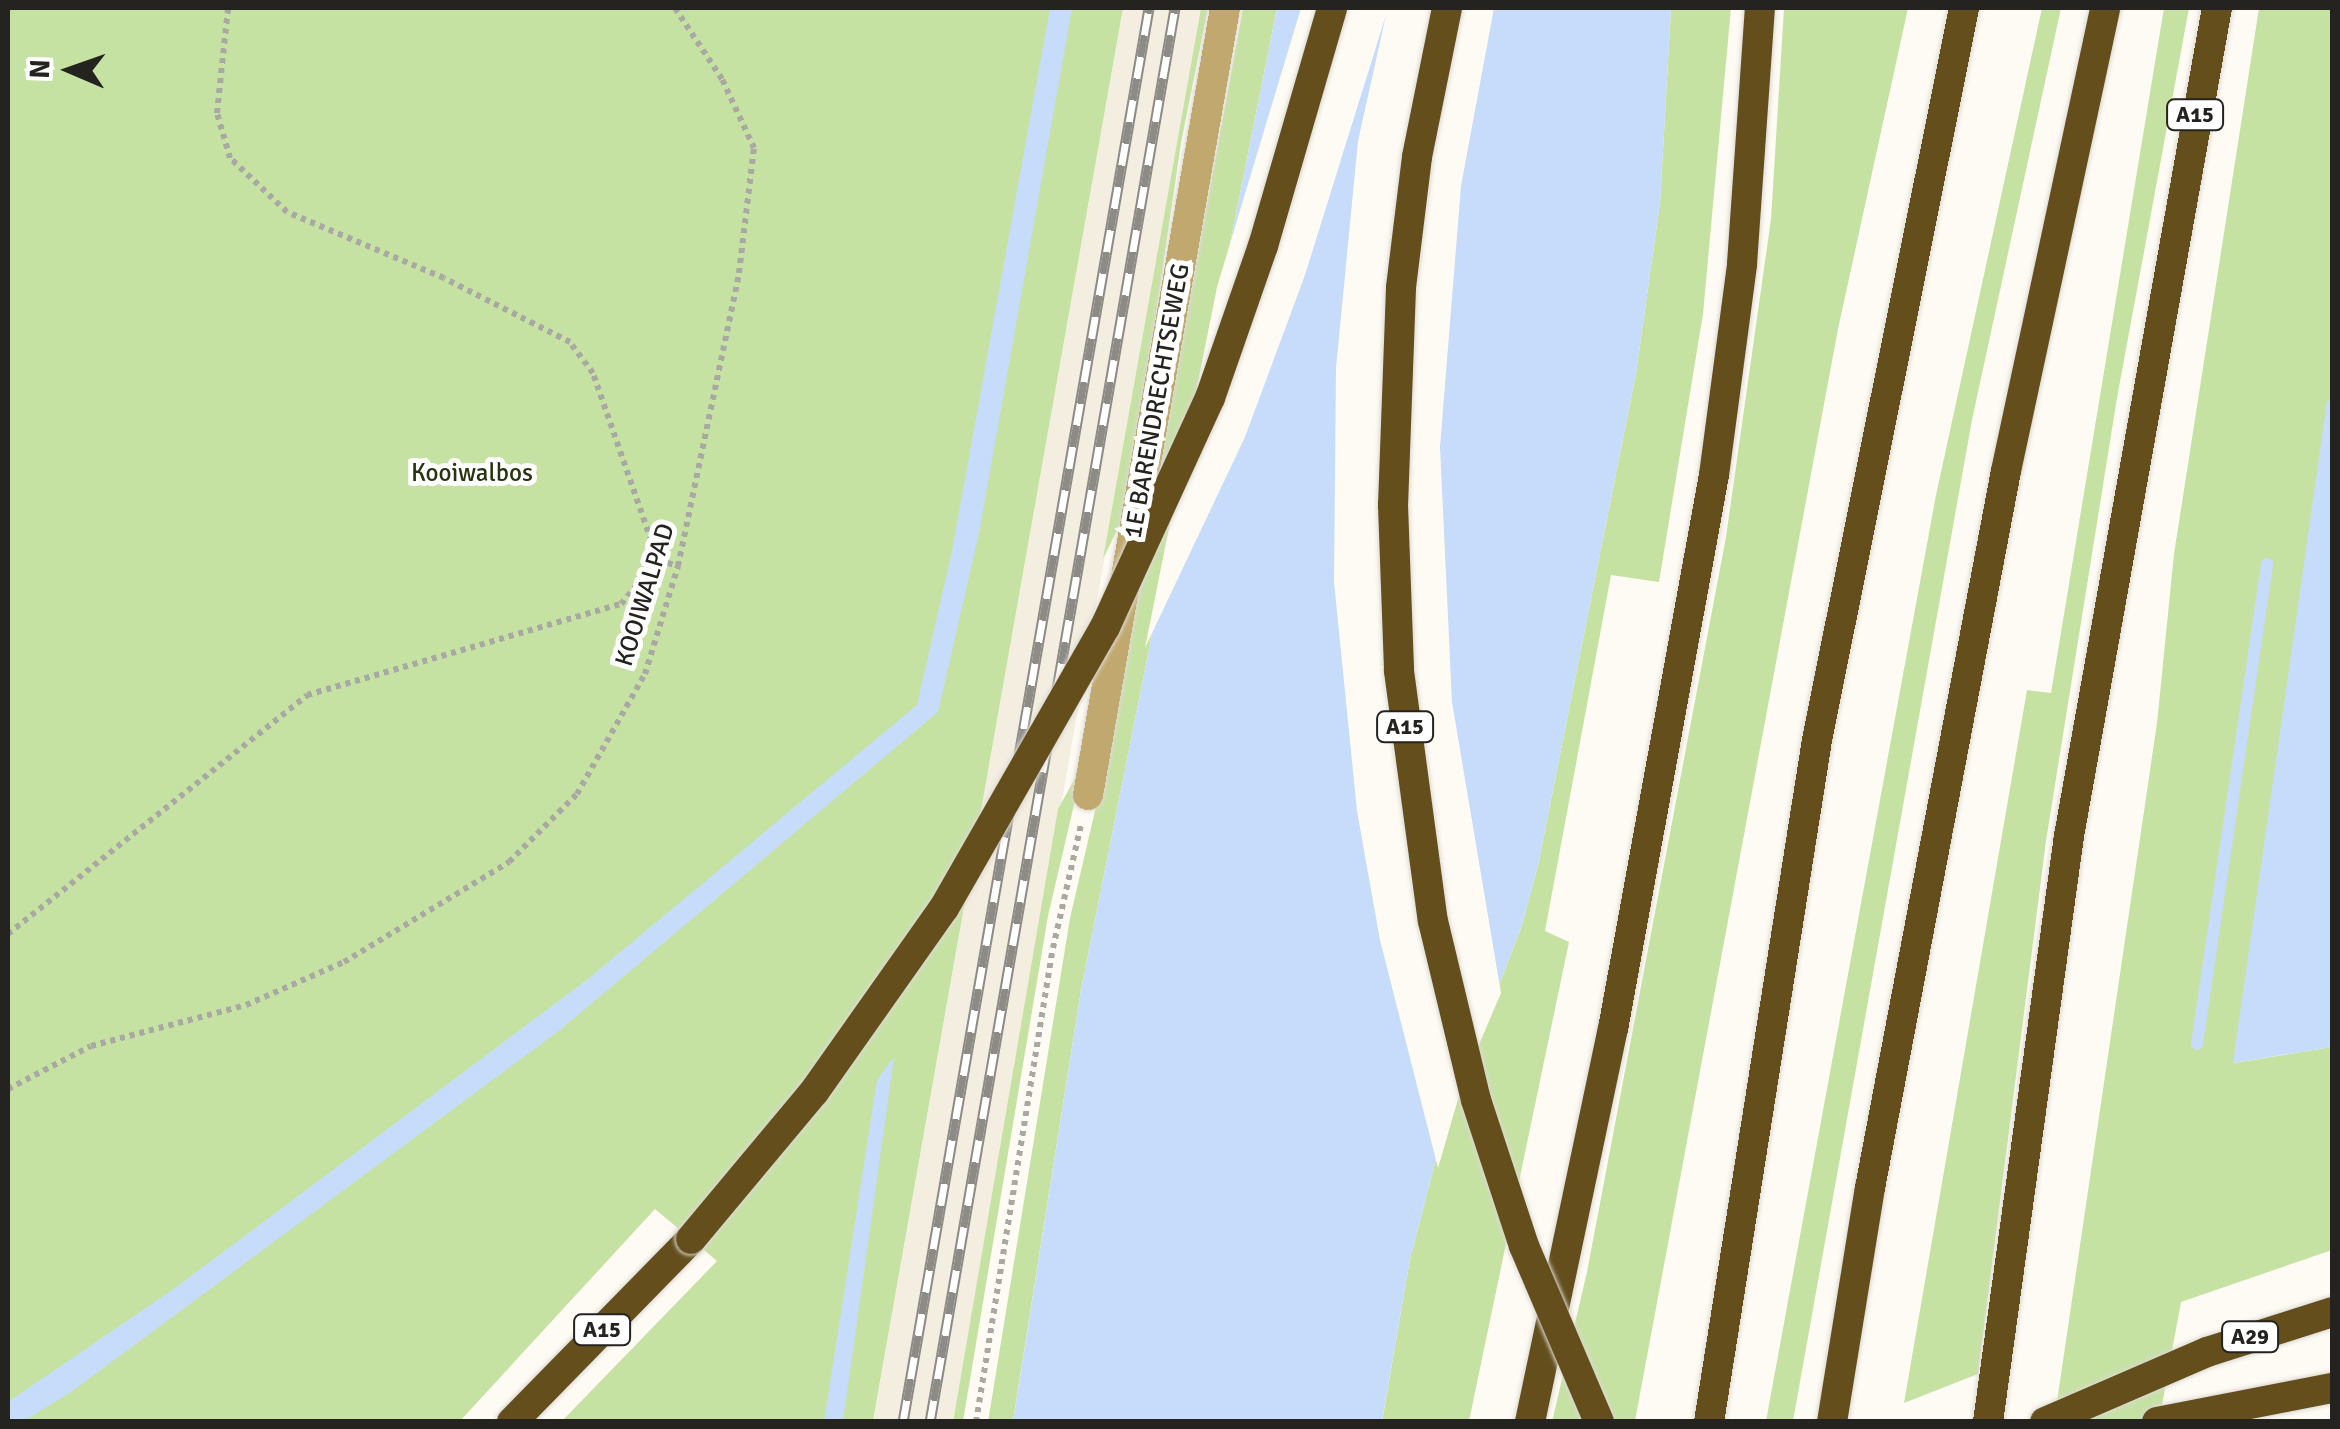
<!DOCTYPE html>
<style>
body{margin:0}
#map{position:relative;width:2340px;height:1429px;overflow:hidden;background:#fefbf4;font-family:Signika,sans-serif}
div>[style]{position:absolute}
[style*='--x']{left:calc(var(--x)*1px);top:calc(var(--y)*1px);width:calc(var(--w)*1px);rotate:calc(var(--a)*1deg)}
.built>*{inset:0;background:#f4eee0}
.green>*{inset:0;background:#c6e2a3}
.water>*{inset:0;background:#c6dcfa}
.pier>*{inset:0;background:#fefbf4}
.stream>*{height:12px;margin:-6px;padding:0 6px;transform-origin:6px;border-radius:6px;background:#c6dcfa}
.path>*{height:6px;margin-top:-3px;transform-origin:0;background:repeating-linear-gradient(90deg,#aaa8a3 0 5px,transparent 0 10px)}
.roads{filter:drop-shadow(0 0 2px #dbd8d2) drop-shadow(0 0 2px #dbd8d2)}
.minor>*{height:30px;margin:-15px;padding:0 15px;transform-origin:15px;border-radius:15px;background:#c1a86e}
.highway>*{height:30px;margin:-15px;padding:0 15px;transform-origin:15px;border-radius:15px;background:#634e1c}
.rail>*{height:11px;margin-top:-5.5px;transform-origin:0;background:repeating-linear-gradient(90deg,#fff 0 22px,#8c8b86 0 44px);box-sizing:border-box;border-block:2px solid #8c8b86}
.bridges{filter:drop-shadow(0 0 2px #dbd8d2) drop-shadow(0 0 2px #dbd8d2)}
.highway-bridge>*{height:30px;margin:-15px;padding:0 15px;transform-origin:15px;border-radius:15px;background:#634e1c}
span{translate:-50% -50%;white-space:nowrap;text-align:center;line-height:1.15;-webkit-text-stroke:10px #fff;paint-order:stroke}
.shield-label span{padding:2px 8px;background:#fff;border:2px solid;border-radius:8px;-webkit-text-stroke-width:0}
.shield-label{font-size:22px;color:#242320;font-weight:700}
.street-label{font-size:25px;color:#242320}
.park-label{font-size:25px;color:#263410}
.frame{position:absolute;inset:0;border:10px solid #242320;pointer-events:none}
.north{position:absolute;left:20px;top:20px;width:100px;height:100px;-webkit-text-stroke:8px #fff;paint-order:stroke;rotate:272deg;font-size:28px;font-weight:700;line-height:40px;text-align:center;color:#242320}
.north::after{content:'';display:block;margin:auto;width:35px;height:45px;background:#242320;clip-path:polygon(50% 0,100% 100%,50% 72%,0 100%)}
</style>
<div id="map">
<div class="built">
<i style="clip-path:polygon(1123px 8px,1201px 8px,953px 1421px,873px 1422px)"></i>
</div>
<div class="green">
<i style="clip-path:polygon(8px 8px,1123px 8px,873px 1421px,562px 1421px,717px 1261px,655px 1209px,460px 1421px,8px 1421px)"></i>
<i style="clip-path:polygon(1201px 8px,1208px 8px,1181px 143px,1127px 510px,1103px 559px)"></i>
<i style="clip-path:polygon(1243px 8px,1277px 8px,1081px 990px,1013px 1421px,988px 1422px,1070px 918px,1098px 798px)"></i>
<i style="clip-path:polygon(1671px 8px,1731px 8px,1703px 314px,1659px 582px,1611px 575px,1545px 931px,1569px 942px,1469px 1421px,1382px 1422px,1410px 1259px,1443px 1132px,1522px 925px,1538px 865px,1636px 373px,1660px 203px)"></i>
<i style="clip-path:polygon(1784px 8px,1908px 8px,1838px 329px,1635px 1421px,1552px 1422px,1587px 1272px,1726px 537px,1771px 219px)"></i>
<i style="clip-path:polygon(2042px 8px,2061px 8px,1972px 420px,1793px 1421px,1766px 1421px,1936px 495px)"></i>
<i style="clip-path:polygon(2164px 8px,2189px 8px,2117px 398px,2046px 841px,1978px 1374px,1904px 1403px,2027px 690px,2051px 693px)"></i>
<i style="clip-path:polygon(2259px 8px,2332px 8px,2332px 400px,2234px 1063px,2332px 1047px,2332px 1250px,2181px 1302px,2159px 1421px,2054px 1422px,2157px 723px,2174px 554px)"></i>
<i style="clip-path:polygon(1084px 762px,1048px 916px,963px 1421px,953px 1422px,1058px 809px)"></i>
</div>
<div class="water">
<i style="clip-path:polygon(1050px 8px,1072px 8px,979px 533px,938px 712px,560px 1030px,71px 1392px,24px 1421px,8px 1421px,8px 1402px,175px 1288px,588px 979px,917px 705px,952px 551px)"></i>
<i style="clip-path:polygon(1277px 8px,1671px 8px,1660px 203px,1636px 373px,1538px 865px,1522px 925px,1443px 1132px,1410px 1259px,1382px 1421px,1013px 1422px,1081px 990px)"></i>
<i style="clip-path:polygon(2332px 400px,2332px 1047px,2233px 1063px,2327px 401px)"></i>
<i style="clip-path:polygon(894px 1057px,843px 1421px,824px 1422px,877px 1080px)"></i>
</div>
<div class="pier">
<i style="clip-path:polygon(1301px 8px,1494px 8px,1461px 186px,1440px 447px,1452px 702px,1501px 993px,1463px 1082px,1438px 1168px,1380px 940px,1357px 811px,1334px 582px,1336px 368px,1358px 141px,1386px 15px,1305px 275px,1245px 437px,1145px 648px,1217px 287px)"></i>
</div>
<div class="stream">
<i style="--x:2197;--y:1044;--w:485;--a:-81.7"></i>
</div>
<div class="path">
<i style="--x:658;--y:560;--w:21;--a:17"></i>
<i style="--x:8;--y:934;--w:383;--a:-38.6"></i>
<i style="--x:307;--y:695;--w:327;--a:-16.2"></i>
<i style="--x:621;--y:604;--w:57;--a:-49.9"></i>
<i style="--x:658;--y:560;--w:198;--a:-109.2"></i>
<i style="--x:593;--y:373;--w:39;--a:-127"></i>
<i style="--x:570;--y:342;--w:141;--a:-153.1"></i>
<i style="--x:444;--y:278;--w:170;--a:-157.2"></i>
<i style="--x:287;--y:212;--w:79;--a:-136.5"></i>
<i style="--x:230;--y:158;--w:47;--a:-106.1"></i>
<i style="--x:217;--y:113;--w:106;--a:-84"></i>
<i style="--x:8;--y:1089;--w:93;--a:-27.4"></i>
<i style="--x:91;--y:1046;--w:160;--a:-14.8"></i>
<i style="--x:246;--y:1005;--w:107;--a:-23.7"></i>
<i style="--x:344;--y:962;--w:193;--a:-31.2"></i>
<i style="--x:509;--y:862;--w:96;--a:-45"></i>
<i style="--x:577;--y:794;--w:138;--a:-60.5"></i>
<i style="--x:645;--y:674;--w:113;--a:-73"></i>
<i style="--x:678;--y:566;--w:299;--a:-78.2"></i>
<i style="--x:739;--y:273;--w:126;--a:-83.2"></i>
<i style="--x:754;--y:148;--w:76;--a:-114.9"></i>
<i style="--x:722;--y:79;--w:85;--a:-123.5"></i>
<i style="--x:976;--y:1422;--w:480;--a:-80.8"></i>
<i style="--x:1053;--y:948;--w:126;--a:-77.2"></i>
</div>
<div class="roads">
<div class="minor">
<i style="--x:1088;--y:795;--w:799;--a:-80.12"></i>
</div>
<div class="highway">
<i style="--x:512;--y:1422;--w:256;--a:-45.6"></i>
<i style="--x:1530;--y:1422;--w:402;--a:-78.1"></i>
<i style="--x:1613;--y:1029;--w:563;--a:-79.67"></i>
<i style="--x:1714;--y:475;--w:213;--a:-82.4"></i>
<i style="--x:1742;--y:264;--w:257;--a:-86"></i>
<i style="--x:1709;--y:1422;--w:690;--a:-81"></i>
<i style="--x:1817;--y:740;--w:747;--a:-78.64"></i>
<i style="--x:1832;--y:1422;--w:237;--a:-80.8"></i>
<i style="--x:1870;--y:1188;--w:730;--a:-79.26"></i>
<i style="--x:2006;--y:471;--w:473;--a:-77.9"></i>
<i style="--x:1988;--y:1422;--w:592;--a:-82.13"></i>
<i style="--x:2069;--y:836;--w:841;--a:-79.87"></i>
<i style="--x:2045;--y:1422;--w:176;--a:-23.4"></i>
<i style="--x:2207;--y:1352;--w:131;--a:-17.7"></i>
<i style="--x:2157;--y:1422;--w:178;--a:-11"></i>
</div>
</div>
<div class="rail">
<i style="--x:903;--y:1422;--w:1435;--a:-80.13"></i>
<i style="--x:930;--y:1422;--w:1435;--a:-80.17"></i>
</div>
<div class="bridges">
<div class="highway-bridge">
<i style="--x:1447;--y:8;--w:152;--a:101.4"></i>
<i style="--x:1417;--y:157;--w:132;--a:97"></i>
<i style="--x:1401;--y:288;--w:217;--a:92.1"></i>
<i style="--x:1393;--y:505;--w:166;--a:87.9"></i>
<i style="--x:1399;--y:671;--w:252;--a:82.3"></i>
<i style="--x:1433;--y:921;--w:184;--a:76.5"></i>
<i style="--x:1476;--y:1100;--w:154;--a:71.8"></i>
<i style="--x:1524;--y:1246;--w:191;--a:66.9"></i>
<i style="--x:691;--y:1239;--w:192;--a:-50.1"></i>
<i style="--x:814;--y:1092;--w:225;--a:-54.8"></i>
<i style="--x:944;--y:908;--w:324;--a:-60.2"></i>
<i style="--x:1105;--y:627;--w:252;--a:-65.4"></i>
<i style="--x:1210;--y:398;--w:161;--a:-70.8"></i>
<i style="--x:1263;--y:246;--w:248;--a:-73.8"></i>
</div>
</div>
<div class="shield-label">
<span style="left:2195px;top:115px">A15</span>
<span style="left:1405px;top:727px">A15</span>
<span style="left:602px;top:1330px">A15</span>
<span style="left:2250px;top:1337px">A29</span>
</div>
<div class="street-label">
<span style="left:1157px;top:401px;rotate:-80deg">1E BARENDRECHTSEWEG</span>
<span style="left:645px;top:595px;rotate:-73deg">KOOIWALPAD</span>
</div>
<div class="park-label">
<span style="left:472px;top:473px">Kooiwalbos</span>
</div>
<div class="frame"></div>
<div class="north">N</div>
</div>
